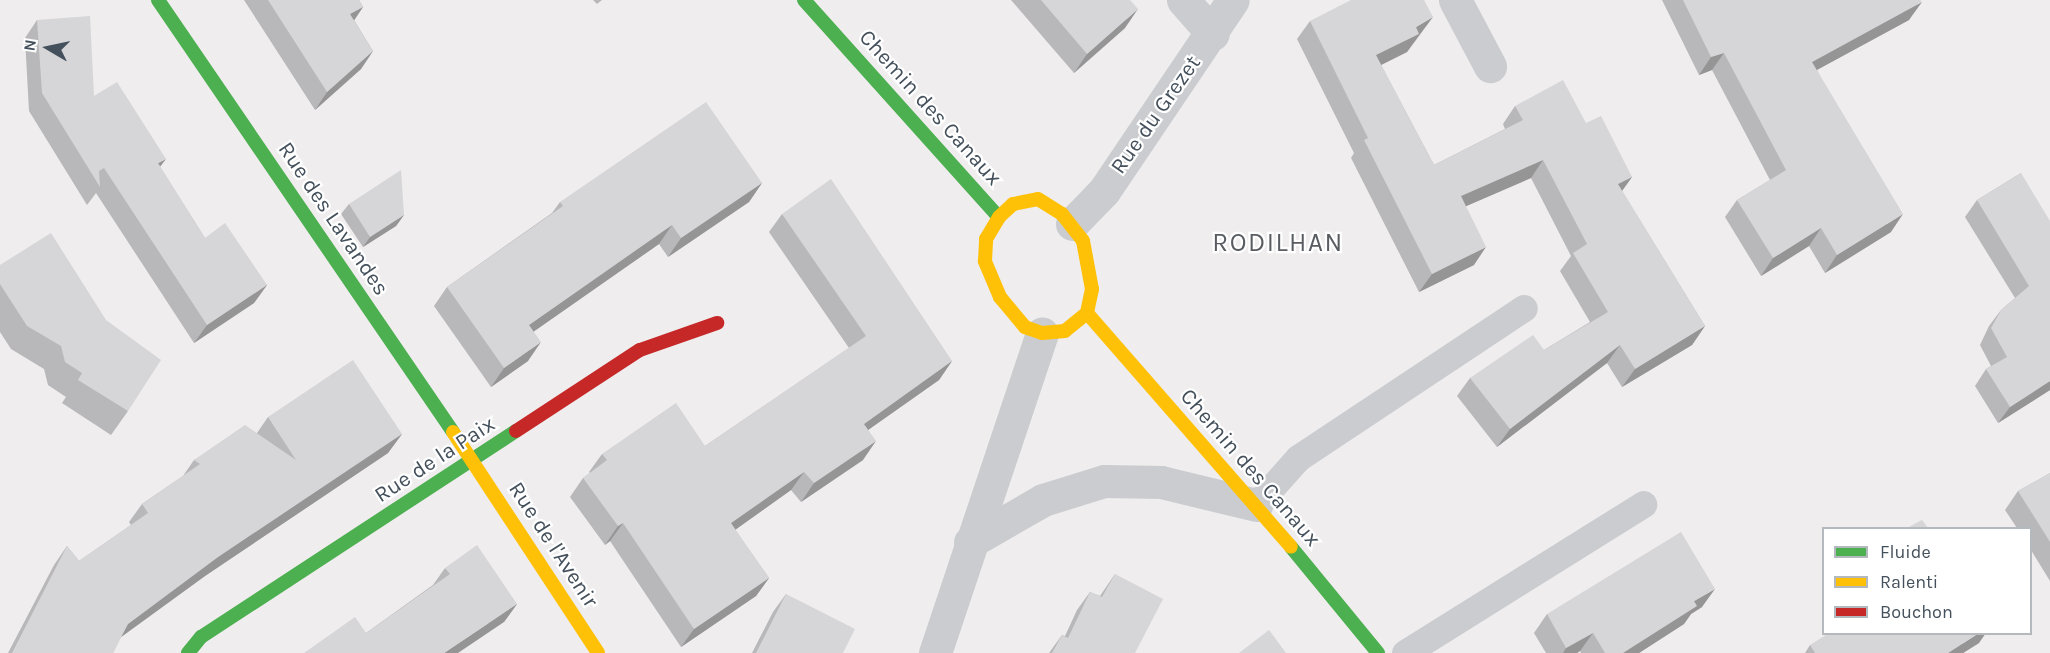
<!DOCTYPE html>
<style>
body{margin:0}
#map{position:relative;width:2050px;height:653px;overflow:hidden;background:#efeded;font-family:Karla,sans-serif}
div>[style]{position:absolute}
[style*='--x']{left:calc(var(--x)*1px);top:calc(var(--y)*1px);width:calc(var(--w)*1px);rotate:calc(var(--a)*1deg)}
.lane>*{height:27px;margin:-13.5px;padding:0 13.5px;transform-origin:13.5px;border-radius:13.5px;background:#cacccf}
.street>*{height:33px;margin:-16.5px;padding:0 16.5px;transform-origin:16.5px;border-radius:16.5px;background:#cacccf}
.fast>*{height:14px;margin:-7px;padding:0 7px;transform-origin:7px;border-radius:7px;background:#4caf50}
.slow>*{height:14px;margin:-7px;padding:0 7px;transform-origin:7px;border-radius:7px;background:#ffc107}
.jam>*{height:14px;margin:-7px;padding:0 7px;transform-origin:7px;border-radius:7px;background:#c62828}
.wall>*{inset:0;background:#b8b7b9}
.shaded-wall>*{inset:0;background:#969596}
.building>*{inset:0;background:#d6d5d7}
span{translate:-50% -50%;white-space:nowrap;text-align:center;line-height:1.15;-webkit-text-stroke:4.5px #fff;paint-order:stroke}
.street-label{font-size:22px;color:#44505b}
.quarter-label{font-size:26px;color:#595d62;letter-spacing:1.5px}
.legend{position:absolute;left:1822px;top:527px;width:210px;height:108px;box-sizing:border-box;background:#fff;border:2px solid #b4b9bd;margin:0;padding:8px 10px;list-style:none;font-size:18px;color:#44505b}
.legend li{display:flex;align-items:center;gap:12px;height:30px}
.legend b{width:30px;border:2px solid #b4b9bd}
.north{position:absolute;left:18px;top:18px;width:60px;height:60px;-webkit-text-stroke:4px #fff;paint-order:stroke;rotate:279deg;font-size:16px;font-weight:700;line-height:24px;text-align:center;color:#44505b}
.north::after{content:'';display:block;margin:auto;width:21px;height:27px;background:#44505b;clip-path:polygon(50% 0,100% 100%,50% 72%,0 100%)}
</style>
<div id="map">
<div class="lane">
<i style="--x:1256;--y:505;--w:63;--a:-48.2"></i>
<i style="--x:1298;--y:458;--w:271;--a:-33.6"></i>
<i style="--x:1405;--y:653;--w:281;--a:-32"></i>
</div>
<div class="street">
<i style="--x:1183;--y:0;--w:45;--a:48.6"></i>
<i style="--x:1455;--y:0;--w:75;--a:62.1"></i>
<i style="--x:1072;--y:224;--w:46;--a:-45.9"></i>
<i style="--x:1104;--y:191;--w:230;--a:-56"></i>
<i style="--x:970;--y:542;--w:84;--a:-29.9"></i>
<i style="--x:1043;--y:500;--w:64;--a:-17.3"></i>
<i style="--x:1104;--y:481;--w:57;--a:1"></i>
<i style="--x:1161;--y:482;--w:98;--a:13.6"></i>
<i style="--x:935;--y:653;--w:337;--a:-71.5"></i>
</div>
<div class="fast">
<i style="--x:158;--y:0;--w:523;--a:55.67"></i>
<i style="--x:804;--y:0;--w:292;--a:48.1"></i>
<i style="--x:1291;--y:547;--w:137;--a:50.6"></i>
<i style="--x:188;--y:653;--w:21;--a:-51"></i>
<i style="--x:201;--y:637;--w:376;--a:-33.2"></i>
</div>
<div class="slow">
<i style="--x:1038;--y:199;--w:28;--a:32"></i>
<i style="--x:1062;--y:214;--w:34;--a:52"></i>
<i style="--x:1083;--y:241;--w:49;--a:79.4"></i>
<i style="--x:1092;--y:289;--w:25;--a:102"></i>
<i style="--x:1087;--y:313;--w:28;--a:141"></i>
<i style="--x:1065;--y:331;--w:23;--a:175"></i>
<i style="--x:1042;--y:333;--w:18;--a:-161"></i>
<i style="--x:1025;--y:327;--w:39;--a:-130"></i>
<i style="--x:1000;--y:297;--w:39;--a:-113"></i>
<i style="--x:985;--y:261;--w:22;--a:-87"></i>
<i style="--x:986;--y:239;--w:26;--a:-59"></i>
<i style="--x:999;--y:217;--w:19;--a:-43"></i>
<i style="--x:1013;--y:204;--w:25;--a:-11"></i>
<i style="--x:1087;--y:313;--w:310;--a:48.9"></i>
<i style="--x:453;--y:432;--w:264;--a:56.7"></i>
</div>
<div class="jam">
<i style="--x:516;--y:431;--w:148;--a:-33.2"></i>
<i style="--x:640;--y:350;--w:82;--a:-19.3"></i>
</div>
<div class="wall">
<i style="clip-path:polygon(244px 0,359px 0,363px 7px,354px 20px,373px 51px,361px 69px,315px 110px)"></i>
<i style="clip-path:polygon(593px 0,602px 0,597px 4px)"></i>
<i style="clip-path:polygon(1011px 0,1130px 0,1125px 28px,1074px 73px)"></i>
<i style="clip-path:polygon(1662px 0,1920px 0,1909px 20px,1817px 70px,1891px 232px,1825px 273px,1809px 246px,1761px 276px,1725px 217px,1737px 200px,1770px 180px,1712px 70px,1699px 75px)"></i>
<i style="clip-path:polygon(37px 20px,94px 96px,160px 167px,205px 238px,267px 285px,254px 303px,194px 343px,96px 193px,87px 205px,29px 111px,25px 38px)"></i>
<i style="clip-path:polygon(1310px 21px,1420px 35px,1418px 36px,1407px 52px,1381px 65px,1434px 165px,1505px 129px,1503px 124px,1515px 106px,1586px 123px,1632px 177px,1622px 191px,1705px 326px,1692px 345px,1622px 387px,1607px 363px,1497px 447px,1457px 396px,1470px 378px,1544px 350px,1590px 322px,1560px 271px,1571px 256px,1531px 178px,1466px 206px,1474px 265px,1419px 292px,1351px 158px,1354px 153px,1297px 39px)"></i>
<i style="clip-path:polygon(2021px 173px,2050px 390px,1998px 423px,1975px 386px,1986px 369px,1991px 366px,1980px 345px,1989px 326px,2001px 310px,2015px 298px,1965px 217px,1977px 200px)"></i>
<i style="clip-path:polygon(762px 183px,749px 202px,668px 257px,659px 244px,534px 331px,528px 361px,491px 387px,434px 306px,447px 287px,552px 213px,560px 202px)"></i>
<i style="clip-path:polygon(349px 204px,404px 215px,396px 226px,363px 247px,341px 214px)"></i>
<i style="clip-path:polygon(782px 214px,952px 361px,939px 380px,868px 430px,863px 460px,801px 502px,791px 490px,735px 530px,769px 578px,756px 596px,681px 647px,610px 541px,605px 545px,570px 497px,583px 478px,590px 473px,589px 472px,602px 454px,705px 446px,849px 348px,769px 232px)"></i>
<i style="clip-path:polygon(0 265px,128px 411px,111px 435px,62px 403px,66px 397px,48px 385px,44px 369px,11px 349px,0 332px)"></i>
<i style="clip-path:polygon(268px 417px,402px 434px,388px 453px,205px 576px,120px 638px,113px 653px,8px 653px,54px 565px,67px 546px,79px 561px,131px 525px,129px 522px,142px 504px,183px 476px,194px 460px,257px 433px)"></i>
<i style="clip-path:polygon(2050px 473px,2050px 581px,2031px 550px,2031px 528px,2017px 528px,2005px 510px,2018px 491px)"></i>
<i style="clip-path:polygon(445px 568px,517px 604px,504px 622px,366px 633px,433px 585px)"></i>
<i style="clip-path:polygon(1115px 574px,1135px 653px,1049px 653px,1062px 635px,1065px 636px,1077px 610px,1090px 592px,1100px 596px)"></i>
<i style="clip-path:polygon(786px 594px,843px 653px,752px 653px,773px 612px)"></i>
<i style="clip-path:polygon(1702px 607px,1691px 614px,1684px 624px,1639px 653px,1581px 653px,1580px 651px,1577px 653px,1546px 653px,1534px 633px,1547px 614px)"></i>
<i style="clip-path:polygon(1979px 643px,1963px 653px,1805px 653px,1810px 645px)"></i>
</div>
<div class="shaded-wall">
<i style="clip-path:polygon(1922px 2px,1909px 20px,1800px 79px,1812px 62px)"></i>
<i style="clip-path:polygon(363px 7px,351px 25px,350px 14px)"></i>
<i style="clip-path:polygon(1138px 9px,1125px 28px,1074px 73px,1087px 54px)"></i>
<i style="clip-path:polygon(1433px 17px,1407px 52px,1363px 74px,1376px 55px,1416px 27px)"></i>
<i style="clip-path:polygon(373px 51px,361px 69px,315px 110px,327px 92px)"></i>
<i style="clip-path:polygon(1724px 53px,1712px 70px,1699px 75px,1711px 57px)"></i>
<i style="clip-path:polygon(166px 159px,153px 176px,158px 163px)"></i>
<i style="clip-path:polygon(1543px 160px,1531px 178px,1448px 214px,1461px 196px)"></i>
<i style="clip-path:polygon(1632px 177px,1619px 195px,1618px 184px)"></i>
<i style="clip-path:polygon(762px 183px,749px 202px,668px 257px,681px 238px)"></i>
<i style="clip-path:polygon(1903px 214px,1891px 232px,1825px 273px,1837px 255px)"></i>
<i style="clip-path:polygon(404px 215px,396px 226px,363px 247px,370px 237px)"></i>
<i style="clip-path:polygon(672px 225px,659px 244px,516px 344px,529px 325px)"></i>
<i style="clip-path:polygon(1821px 228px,1809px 246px,1761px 276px,1773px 258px)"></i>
<i style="clip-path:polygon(1486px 247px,1474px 265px,1419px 292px,1432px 274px)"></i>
<i style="clip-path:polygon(267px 285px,254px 303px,194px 343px,207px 325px)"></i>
<i style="clip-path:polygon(1705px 326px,1692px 345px,1622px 387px,1635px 369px)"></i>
<i style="clip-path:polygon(541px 342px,528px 361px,491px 387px,504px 368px)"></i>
<i style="clip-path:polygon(1620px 345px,1607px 363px,1497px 447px,1510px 429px)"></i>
<i style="clip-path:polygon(952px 361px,939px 380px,851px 442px,864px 424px)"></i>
<i style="clip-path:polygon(2050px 381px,2050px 390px,1998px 423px,2010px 407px)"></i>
<i style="clip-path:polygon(402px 434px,388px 453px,205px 576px,114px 642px,128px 624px,218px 557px)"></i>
<i style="clip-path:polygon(876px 441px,863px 460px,801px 502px,814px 483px)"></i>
<i style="clip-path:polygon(804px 472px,791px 490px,718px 542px,731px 523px)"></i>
<i style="clip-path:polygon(623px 523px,610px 541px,605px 545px,618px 526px)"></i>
<i style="clip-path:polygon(769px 578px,756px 596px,681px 647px,694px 629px)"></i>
<i style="clip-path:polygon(1715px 589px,1702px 607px,1691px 614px,1684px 624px,1639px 653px,1623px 653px,1694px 601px)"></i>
<i style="clip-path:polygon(517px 604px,504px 622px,458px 653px,444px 653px)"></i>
<i style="clip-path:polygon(1593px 633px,1580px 651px,1577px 653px,1563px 653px,1566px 648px)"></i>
<i style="clip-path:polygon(1979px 633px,1986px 633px,1979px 643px,1963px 653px,1948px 653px)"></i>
</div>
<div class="building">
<i style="clip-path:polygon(268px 0,359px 0,363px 7px,350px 14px,373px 51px,327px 92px)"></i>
<i style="clip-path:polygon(1041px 0,1130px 0,1138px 9px,1087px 54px)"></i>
<i style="clip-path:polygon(1351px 0,1424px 0,1433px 17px,1416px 27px,1419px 34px,1376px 55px,1434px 165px,1523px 120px,1515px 106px,1563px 80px,1586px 123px,1601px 116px,1632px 177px,1618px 184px,1705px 326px,1635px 369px,1620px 345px,1510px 429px,1470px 378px,1533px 335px,1544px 350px,1608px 312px,1573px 253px,1587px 244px,1543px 160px,1461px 196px,1486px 247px,1432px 274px,1364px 140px,1368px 138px,1310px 21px)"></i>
<i style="clip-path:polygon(1683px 0,1920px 0,1922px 2px,1812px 62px,1903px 214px,1837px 255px,1821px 228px,1773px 258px,1737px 200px,1786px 170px,1724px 53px,1711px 57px)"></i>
<i style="clip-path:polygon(90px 16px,94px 96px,117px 82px,166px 159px,158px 163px,205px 238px,225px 223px,267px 285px,207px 325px,104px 168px,99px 171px,100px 187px,42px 93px,37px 20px)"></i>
<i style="clip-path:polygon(706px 102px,762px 183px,681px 238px,672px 225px,529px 325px,541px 342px,504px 368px,447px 287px,563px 206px,560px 202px)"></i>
<i style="clip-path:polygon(401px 170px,404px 215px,370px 237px,349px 204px)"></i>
<i style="clip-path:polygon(2021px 173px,2050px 221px,2050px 381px,2010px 407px,1986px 369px,2007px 357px,1991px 328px,2001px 310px,2029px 286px,1977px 200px)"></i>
<i style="clip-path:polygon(831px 179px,952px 361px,864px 424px,876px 441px,814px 483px,804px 472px,731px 523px,769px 578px,694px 629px,623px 523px,618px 526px,583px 478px,607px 460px,602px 454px,676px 403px,705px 446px,866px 336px,782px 214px)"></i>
<i style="clip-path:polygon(51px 233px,106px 320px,161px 360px,128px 411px,78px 380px,82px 373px,65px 362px,61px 346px,27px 326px,0 284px,0 265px)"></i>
<i style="clip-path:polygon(353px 360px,402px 434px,218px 557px,128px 624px,113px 653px,12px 653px,67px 546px,79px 561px,148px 513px,142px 504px,200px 464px,194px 460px,245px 425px,296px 460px,268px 417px)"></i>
<i style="clip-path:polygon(2050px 473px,2050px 542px,2018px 491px)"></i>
<i style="clip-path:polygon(1922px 520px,1928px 528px,1907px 528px)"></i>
<i style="clip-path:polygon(1681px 532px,1715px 589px,1694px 601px,1697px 606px,1623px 653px,1605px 653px,1593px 633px,1566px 648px,1547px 614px)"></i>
<i style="clip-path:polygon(477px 545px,517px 604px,444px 653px,304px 653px,355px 617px,366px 633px,450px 574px,445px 568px)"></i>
<i style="clip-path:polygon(1115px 574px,1163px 599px,1135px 653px,1052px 653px,1062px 635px,1068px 638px,1090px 592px,1102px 597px)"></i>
<i style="clip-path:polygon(786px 594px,855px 629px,843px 653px,756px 653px)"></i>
<i style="clip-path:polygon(1269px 630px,1286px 653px,1239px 653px)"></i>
<i style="clip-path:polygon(1829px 633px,1979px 633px,1948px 653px,1815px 653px,1810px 645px)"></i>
</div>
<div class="street-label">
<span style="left:930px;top:108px;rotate:48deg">Chemin des Canaux</span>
<span style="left:1156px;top:115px;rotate:-55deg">Rue du Grezet</span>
<span style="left:333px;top:219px;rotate:56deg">Rue des Lavandes</span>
<span style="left:435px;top:460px;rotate:-33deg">Rue de la Paix</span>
<span style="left:1250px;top:468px;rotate:49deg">Chemin des Canaux</span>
<span style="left:553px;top:545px;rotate:57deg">Rue de l'Avenir</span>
</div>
<div class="quarter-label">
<span style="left:1278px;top:243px">RODILHAN</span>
</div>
<ul class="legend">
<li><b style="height:8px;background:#4caf50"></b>Fluide</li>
<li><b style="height:8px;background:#ffc107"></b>Ralenti</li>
<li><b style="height:8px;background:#c62828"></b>Bouchon</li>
</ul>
<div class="north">N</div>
</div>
